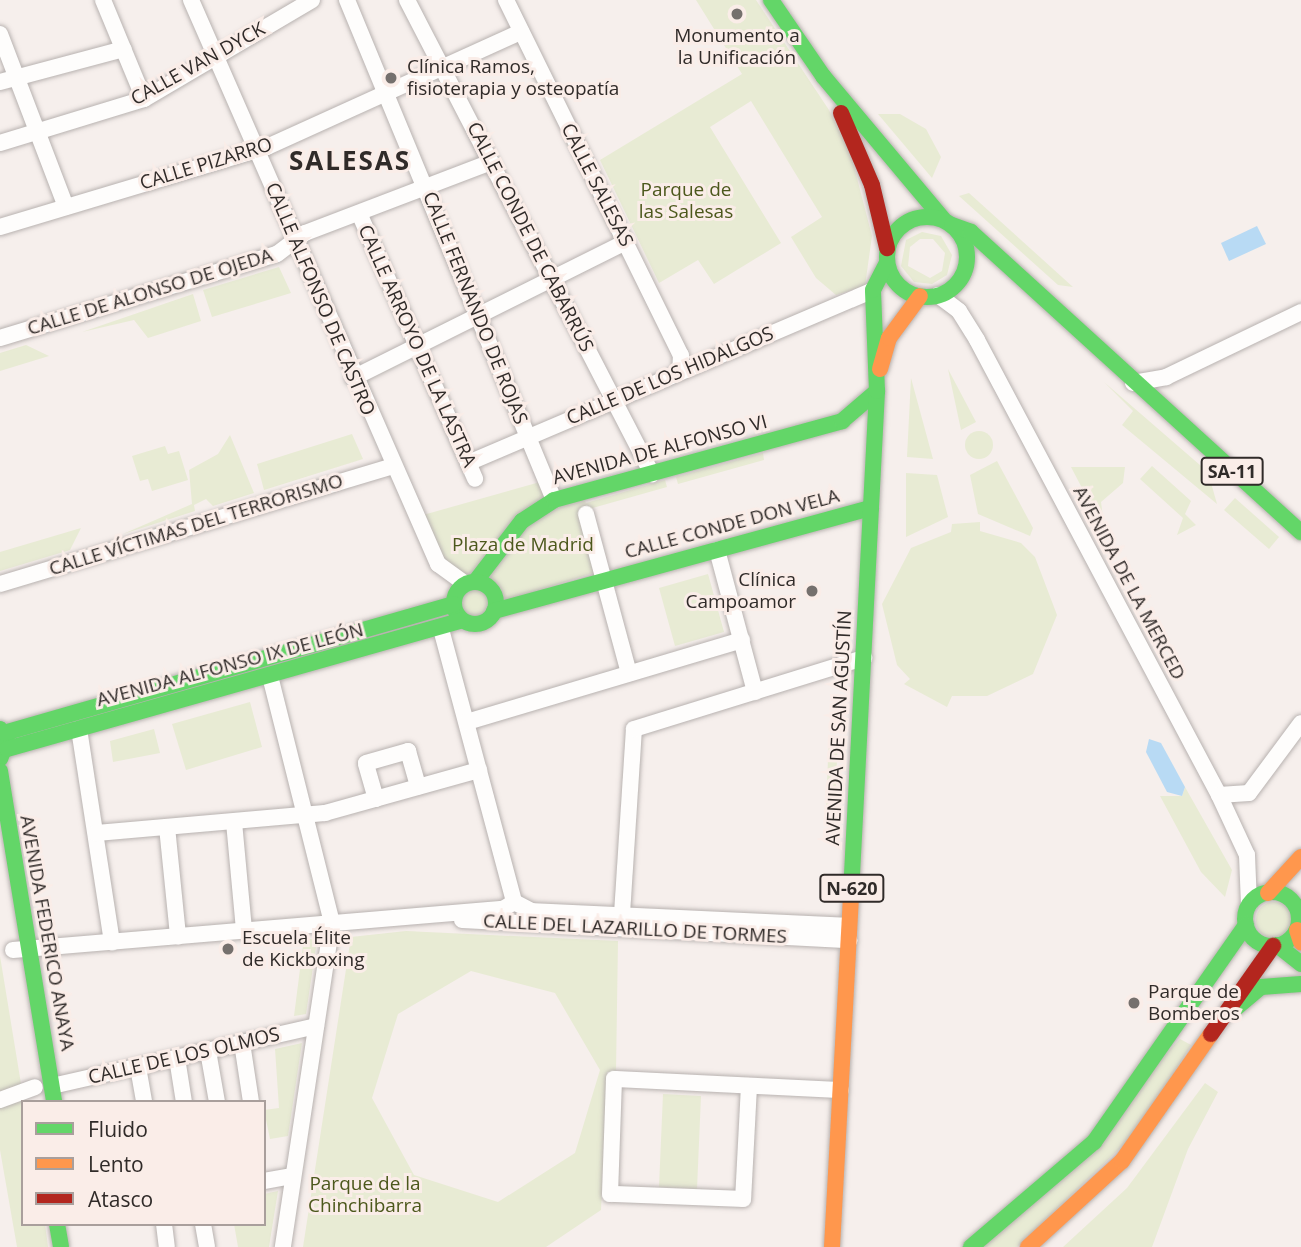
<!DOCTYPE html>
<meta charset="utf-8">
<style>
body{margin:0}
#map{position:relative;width:1301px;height:1247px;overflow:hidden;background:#f6efec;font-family:"Open Sans",sans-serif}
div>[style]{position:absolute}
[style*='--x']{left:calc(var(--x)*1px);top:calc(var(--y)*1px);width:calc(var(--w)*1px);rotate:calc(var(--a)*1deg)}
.green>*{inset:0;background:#e8ebd4}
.round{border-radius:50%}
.water>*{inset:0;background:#b8daf4}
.roads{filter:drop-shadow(0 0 2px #b8b2b0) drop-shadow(0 0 2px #b8b2b0)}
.street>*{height:16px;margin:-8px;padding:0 8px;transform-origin:8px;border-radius:8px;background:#fefdfc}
.fast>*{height:16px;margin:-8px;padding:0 8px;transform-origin:8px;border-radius:8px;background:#63d668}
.fast>.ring{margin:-8px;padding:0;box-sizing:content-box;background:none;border:16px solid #63d668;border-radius:50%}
.slow>*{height:16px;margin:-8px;padding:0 8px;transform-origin:8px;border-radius:8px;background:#ff974d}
.jam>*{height:16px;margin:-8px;padding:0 8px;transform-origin:8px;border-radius:8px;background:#b3261e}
.dots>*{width:19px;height:19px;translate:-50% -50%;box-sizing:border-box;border:4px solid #faede8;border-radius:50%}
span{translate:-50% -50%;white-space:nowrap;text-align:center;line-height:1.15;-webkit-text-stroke:6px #faede8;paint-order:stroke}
.shield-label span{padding:2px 5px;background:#faede8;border:2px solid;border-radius:5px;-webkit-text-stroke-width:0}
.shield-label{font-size:18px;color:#302b29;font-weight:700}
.poi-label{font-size:19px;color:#302b29}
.left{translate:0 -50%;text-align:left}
.right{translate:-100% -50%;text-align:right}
.street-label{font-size:19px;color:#302b29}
.park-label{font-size:19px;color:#4c581c}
.district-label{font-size:26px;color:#302b29;font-weight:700;letter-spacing:2px}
.legend{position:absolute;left:21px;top:1100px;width:245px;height:126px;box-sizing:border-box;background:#faede8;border:2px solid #a99f9c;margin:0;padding:9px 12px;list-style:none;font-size:21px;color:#302b29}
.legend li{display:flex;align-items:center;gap:14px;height:35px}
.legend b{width:35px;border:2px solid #a99f9c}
</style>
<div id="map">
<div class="green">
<i style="clip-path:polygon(696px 0,756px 0,829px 110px,851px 155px,872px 236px,865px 286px,836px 295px,816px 278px,791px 237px,822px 217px,751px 101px,710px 127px,781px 243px,714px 284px,698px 260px,659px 283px,600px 160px,742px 74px)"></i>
<i style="clip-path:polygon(878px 114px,900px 114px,926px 129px,941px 157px,932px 178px)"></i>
<i style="clip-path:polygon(969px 193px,1073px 287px,1058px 285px,959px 196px)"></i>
<i style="clip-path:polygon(evenodd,922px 232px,941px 236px,952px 255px,947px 275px,932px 284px,914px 282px,901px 266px,906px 240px,922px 232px,920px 239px,933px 239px,945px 253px,942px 271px,930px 278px,908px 266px,910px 247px,920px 239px)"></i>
<i style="clip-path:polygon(279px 267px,291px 293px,212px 317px,203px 290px)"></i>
<i style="clip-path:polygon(193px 294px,201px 321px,148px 338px,134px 320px,82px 332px)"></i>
<i style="clip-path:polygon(26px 345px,49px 356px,0 371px,0 353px)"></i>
<i style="clip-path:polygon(948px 369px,976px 422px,961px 430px)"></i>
<i style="clip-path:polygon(911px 378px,933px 459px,907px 457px)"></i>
<i style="clip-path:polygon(1104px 382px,1208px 472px,1217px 504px,1122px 425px,1133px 411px)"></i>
<i class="round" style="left:965px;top:431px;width:28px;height:28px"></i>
<i style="clip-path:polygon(352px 434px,363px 459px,264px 490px,257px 464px)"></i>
<i style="clip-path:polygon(230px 435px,254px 493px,213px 506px,206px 499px,194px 505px,195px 511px,123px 534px,192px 504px,189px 470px,218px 454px)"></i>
<i style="clip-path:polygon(165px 446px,168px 454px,179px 451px,188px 480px,152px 491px,148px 479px,140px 481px,132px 456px)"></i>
<i style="clip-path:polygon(763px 453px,764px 460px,678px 484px,676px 477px)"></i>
<i style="clip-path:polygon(997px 461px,1033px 528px,1030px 536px,978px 514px,970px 475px)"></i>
<i style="clip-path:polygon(1152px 466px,1191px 501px,1185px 514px,1196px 525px,1177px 535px,1183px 518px,1140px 479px)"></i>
<i style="clip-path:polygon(1071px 467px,1125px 467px,1123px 483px,1101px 502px,1105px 532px)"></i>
<i style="clip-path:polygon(906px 473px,937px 475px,948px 517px,906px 537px)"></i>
<i style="clip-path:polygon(665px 480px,667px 487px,589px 509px,608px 568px,496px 604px,488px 586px,458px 580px,416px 517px,540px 482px,554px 500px,581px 493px,586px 503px)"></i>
<i style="clip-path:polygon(1235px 498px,1279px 537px,1269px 549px,1224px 510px)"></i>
<i style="clip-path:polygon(980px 522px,980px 531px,1021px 543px,1035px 557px,1057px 615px,1033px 674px,987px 696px,952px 696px,947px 707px,904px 684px,910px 679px,897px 665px,882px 604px,911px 548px,951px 532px,952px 524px)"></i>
<i style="clip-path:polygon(81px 528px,70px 550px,0 571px,0 552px)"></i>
<i style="clip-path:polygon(708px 574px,724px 632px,675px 646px,659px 588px)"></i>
<i class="round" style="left:461px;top:589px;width:28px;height:28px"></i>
<i style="clip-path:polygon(250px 702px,262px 747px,186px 770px,172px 724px)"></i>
<i style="clip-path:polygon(154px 729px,160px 753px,113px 762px,110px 741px)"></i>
<i style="clip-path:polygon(829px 736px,838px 737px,835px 807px,826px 806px)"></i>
<i style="clip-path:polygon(1185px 787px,1232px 870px,1225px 897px,1201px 872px,1160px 796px,1182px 796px)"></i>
<i class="round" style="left:1256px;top:902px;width:36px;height:36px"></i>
<i style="clip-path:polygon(evenodd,406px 931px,618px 941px,616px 1072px,607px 1072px,601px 1210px,546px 1247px,303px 1247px,351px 937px,406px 931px,471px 971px,555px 993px,600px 1070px,575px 1153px,498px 1202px,414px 1175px,372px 1098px,398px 1014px,471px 971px)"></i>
<i style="clip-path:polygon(304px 938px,317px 940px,306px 1014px,294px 1016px)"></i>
<i style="clip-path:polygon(0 956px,24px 1102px,23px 1224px,45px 1224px,48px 1247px,17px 1247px,0 1150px)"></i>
<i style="clip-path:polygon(1180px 1039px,1191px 1045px,1139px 1130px,1017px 1247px,981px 1247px)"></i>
<i style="clip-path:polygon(302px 1043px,288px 1136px,270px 1139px,264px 1110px,279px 1108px,275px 1049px)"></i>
<i style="clip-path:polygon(1205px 1083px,1218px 1092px,1188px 1149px,1152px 1247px,1063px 1247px,1127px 1188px)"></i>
<i style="clip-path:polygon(663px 1094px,701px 1096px,697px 1189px,659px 1187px)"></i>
<i style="clip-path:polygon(278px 1191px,269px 1247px,238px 1247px,234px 1224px,264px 1224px,264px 1194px)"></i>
</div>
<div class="water">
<i style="clip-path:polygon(1257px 226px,1266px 244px,1229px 261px,1221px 243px)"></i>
<i style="clip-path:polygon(1149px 739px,1161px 743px,1185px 787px,1182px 796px,1167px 792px,1146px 752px)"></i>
</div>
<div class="roads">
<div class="street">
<i style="--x:103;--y:0;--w:107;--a:67.5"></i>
<i style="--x:191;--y:0;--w:616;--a:66.35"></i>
<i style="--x:438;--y:564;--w:34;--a:36"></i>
<i style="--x:347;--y:0;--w:541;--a:67.51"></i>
<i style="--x:407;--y:0;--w:534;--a:62.67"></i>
<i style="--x:506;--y:0;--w:396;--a:63.8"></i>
<i style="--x:681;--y:355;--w:17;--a:93"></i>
<i style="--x:0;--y:34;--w:185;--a:69.1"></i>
<i style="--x:0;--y:82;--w:128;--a:-14.9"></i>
<i style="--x:0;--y:143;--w:151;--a:-17"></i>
<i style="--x:144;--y:99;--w:195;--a:-30.5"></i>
<i style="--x:359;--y:213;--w:290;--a:66.4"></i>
<i style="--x:0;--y:227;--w:279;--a:-16.7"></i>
<i style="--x:267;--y:147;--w:279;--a:-24.4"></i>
<i style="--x:938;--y:295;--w:26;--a:37"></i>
<i style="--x:959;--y:311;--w:34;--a:58"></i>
<i style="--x:977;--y:340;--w:515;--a:61.99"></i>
<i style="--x:1219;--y:795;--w:66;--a:65"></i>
<i style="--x:1247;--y:855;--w:50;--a:87.7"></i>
<i style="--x:0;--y:338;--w:289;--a:-16.9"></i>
<i style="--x:277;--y:254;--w:35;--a:-37"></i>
<i style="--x:305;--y:233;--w:199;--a:-20.9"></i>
<i style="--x:353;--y:378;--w:305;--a:-26.5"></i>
<i style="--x:1133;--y:383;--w:34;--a:-10"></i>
<i style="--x:1166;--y:377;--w:150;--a:-25.7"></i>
<i style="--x:468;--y:463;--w:440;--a:-23.1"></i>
<i style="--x:586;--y:514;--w:165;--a:74.9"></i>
<i style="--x:717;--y:550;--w:147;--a:75"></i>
<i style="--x:0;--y:584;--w:410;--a:-16.7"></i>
<i style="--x:441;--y:629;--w:283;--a:75"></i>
<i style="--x:270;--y:676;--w:254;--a:75.9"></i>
<i style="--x:332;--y:922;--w:329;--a:98.6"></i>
<i style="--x:467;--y:722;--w:287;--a:-16.6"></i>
<i style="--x:79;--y:729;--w:216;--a:81.2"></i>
<i style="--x:1219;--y:795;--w:30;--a:-4"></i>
<i style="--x:1249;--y:793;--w:87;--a:-53.4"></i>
<i style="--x:376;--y:799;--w:37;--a:-106"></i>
<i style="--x:366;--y:763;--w:44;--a:-15.9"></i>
<i style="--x:408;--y:751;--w:37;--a:74"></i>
<i style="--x:234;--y:822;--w:108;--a:84.7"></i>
<i style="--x:167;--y:827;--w:110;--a:84.2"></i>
<i style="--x:96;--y:833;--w:230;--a:-5"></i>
<i style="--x:325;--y:813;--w:160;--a:-15.6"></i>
<i style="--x:514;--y:902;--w:20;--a:27"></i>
<i style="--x:532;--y:911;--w:317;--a:2.7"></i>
<i style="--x:622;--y:914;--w:185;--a:-86.3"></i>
<i style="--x:634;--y:729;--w:241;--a:-17.2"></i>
<i style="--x:462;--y:920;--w:388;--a:3"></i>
<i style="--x:13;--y:950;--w:492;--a:-4.8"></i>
<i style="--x:503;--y:909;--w:13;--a:-32"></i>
<i style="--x:242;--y:1043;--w:60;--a:81.3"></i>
<i style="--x:208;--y:1051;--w:52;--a:80"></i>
<i style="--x:177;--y:1058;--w:45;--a:81"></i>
<i style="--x:138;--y:1067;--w:36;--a:80"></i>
<i style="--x:52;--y:1086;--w:271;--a:-12.8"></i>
<i style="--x:749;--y:1086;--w:113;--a:93"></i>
<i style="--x:743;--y:1199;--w:133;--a:-177.8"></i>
<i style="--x:610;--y:1194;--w:115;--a:-88"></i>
<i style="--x:614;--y:1079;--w:227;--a:2.8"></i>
<i style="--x:0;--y:1100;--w:37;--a:-20"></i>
<i style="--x:264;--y:1181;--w:29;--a:-10"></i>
<i style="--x:164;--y:1224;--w:23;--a:83"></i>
<i style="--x:203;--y:1224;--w:23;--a:80"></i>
</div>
<div class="fast">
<i style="--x:771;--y:0;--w:92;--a:55.6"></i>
<i style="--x:823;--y:76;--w:187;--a:50"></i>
<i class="ring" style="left:887px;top:217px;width:64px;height:64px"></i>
<i style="--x:952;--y:225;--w:20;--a:20"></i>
<i style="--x:971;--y:232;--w:446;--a:42.3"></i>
<i style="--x:475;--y:582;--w:77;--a:-52.4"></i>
<i style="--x:522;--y:521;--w:38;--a:-33"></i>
<i style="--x:554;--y:500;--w:299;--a:-15.3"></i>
<i style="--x:842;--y:421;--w:46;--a:-40.6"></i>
<i class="ring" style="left:454px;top:582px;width:26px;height:26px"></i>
<i style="--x:494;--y:611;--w:391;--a:-15.3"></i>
<i style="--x:0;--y:729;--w:14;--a:60"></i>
<i style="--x:7;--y:741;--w:19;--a:111"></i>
<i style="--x:4;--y:733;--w:468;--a:-16"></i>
<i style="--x:7;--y:749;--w:473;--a:-15.8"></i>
<i style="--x:0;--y:771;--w:335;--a:80.7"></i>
<i class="ring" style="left:1245px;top:892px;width:38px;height:38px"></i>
<i style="--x:851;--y:894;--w:504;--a:-87.04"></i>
<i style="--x:877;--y:391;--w:101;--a:-92.3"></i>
<i style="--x:873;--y:290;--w:30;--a:-63"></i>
<i style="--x:1277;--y:945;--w:31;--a:38"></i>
<i style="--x:1237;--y:1007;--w:31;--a:-40"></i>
<i style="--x:1261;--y:987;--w:40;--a:-4.3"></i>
<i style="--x:57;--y:1224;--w:23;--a:80"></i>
<i style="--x:971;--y:1247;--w:162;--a:-40.5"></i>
<i style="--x:1094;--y:1142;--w:265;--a:-55"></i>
</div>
<div class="slow">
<i style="--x:880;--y:369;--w:32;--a:-74"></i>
<i style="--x:889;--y:338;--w:52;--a:-53.6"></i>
<i style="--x:1268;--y:893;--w:49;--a:-47.5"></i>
<i style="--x:1297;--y:930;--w:13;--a:72"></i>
<i style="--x:832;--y:1247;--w:354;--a:-86.9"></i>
<i style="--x:1028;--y:1247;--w:127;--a:-42.5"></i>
<i style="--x:1122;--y:1161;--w:155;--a:-55"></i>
</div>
<div class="jam">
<i style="--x:841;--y:113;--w:78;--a:66.7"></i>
<i style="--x:872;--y:185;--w:65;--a:76.6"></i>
<i style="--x:1211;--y:1034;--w:108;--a:-54.8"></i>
</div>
</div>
<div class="dots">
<i style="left:737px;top:14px;background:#75706d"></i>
<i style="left:391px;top:78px;background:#75706d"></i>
<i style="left:812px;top:591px;background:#75706d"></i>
<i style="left:228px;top:949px;background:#75706d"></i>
<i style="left:1134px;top:1003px;background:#75706d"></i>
</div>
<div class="shield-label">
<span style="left:1232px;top:471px">SA-11</span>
<span style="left:852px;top:888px">N-620</span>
</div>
<div class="poi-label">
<span style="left:737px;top:47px">Monumento a<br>la Unificación</span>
<span class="left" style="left:407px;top:78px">Clínica Ramos,<br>fisioterapia y osteopatía</span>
<span class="right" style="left:796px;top:591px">Clínica<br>Campoamor</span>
<span class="left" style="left:242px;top:949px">Escuela Élite<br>de Kickboxing</span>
<span class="left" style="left:1148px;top:1003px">Parque de<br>Bomberos</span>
</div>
<div class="street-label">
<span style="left:198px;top:64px;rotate:-29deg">CALLE VAN DYCK</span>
<span style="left:206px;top:164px;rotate:-17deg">CALLE PIZARRO</span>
<span style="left:597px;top:185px;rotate:63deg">CALLE SALESAS</span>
<span style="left:530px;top:237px;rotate:63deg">CALLE CONDE DE CABARRÚS</span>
<span style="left:150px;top:292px;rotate:-17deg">CALLE DE ALONSO DE OJEDA</span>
<span style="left:320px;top:299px;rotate:67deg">CALLE ALFONSO DE CASTRO</span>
<span style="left:475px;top:308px;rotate:68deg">CALLE FERNANDO DE ROJAS</span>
<span style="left:417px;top:346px;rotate:66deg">CALLE ARROYO DE LA LASTRA</span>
<span style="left:670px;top:376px;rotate:-23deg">CALLE DE LOS HIDALGOS</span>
<span style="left:660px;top:450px;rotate:-15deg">AVENIDA DE ALFONSO VI</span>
<span style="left:732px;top:524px;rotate:-15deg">CALLE CONDE DON VELA</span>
<span style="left:196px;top:525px;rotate:-17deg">CALLE VÍCTIMAS DEL TERRORISMO</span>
<span style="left:1129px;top:583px;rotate:62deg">AVENIDA DE LA MERCED</span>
<span style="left:230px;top:665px;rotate:-15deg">AVENIDA ALFONSO IX DE LEÓN</span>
<span style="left:839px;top:728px;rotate:-87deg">AVENIDA DE SAN AGUSTÍN</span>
<span style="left:635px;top:929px;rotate:3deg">CALLE DEL LAZARILLO DE TORMES</span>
<span style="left:47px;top:933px;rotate:80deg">AVENIDA FEDERICO ANAYA</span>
<span style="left:184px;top:1056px;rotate:-13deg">CALLE DE LOS OLMOS</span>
</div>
<div class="park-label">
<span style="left:686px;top:201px">Parque de<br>las Salesas</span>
<span style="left:523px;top:545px">Plaza de Madrid</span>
<span style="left:365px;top:1195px">Parque de la<br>Chinchibarra</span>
</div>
<div class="district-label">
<span style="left:350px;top:161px">SALESAS</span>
</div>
<ul class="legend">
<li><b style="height:9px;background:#63d668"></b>Fluido</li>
<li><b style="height:9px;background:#ff974d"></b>Lento</li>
<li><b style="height:9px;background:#b3261e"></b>Atasco</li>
</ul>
</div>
